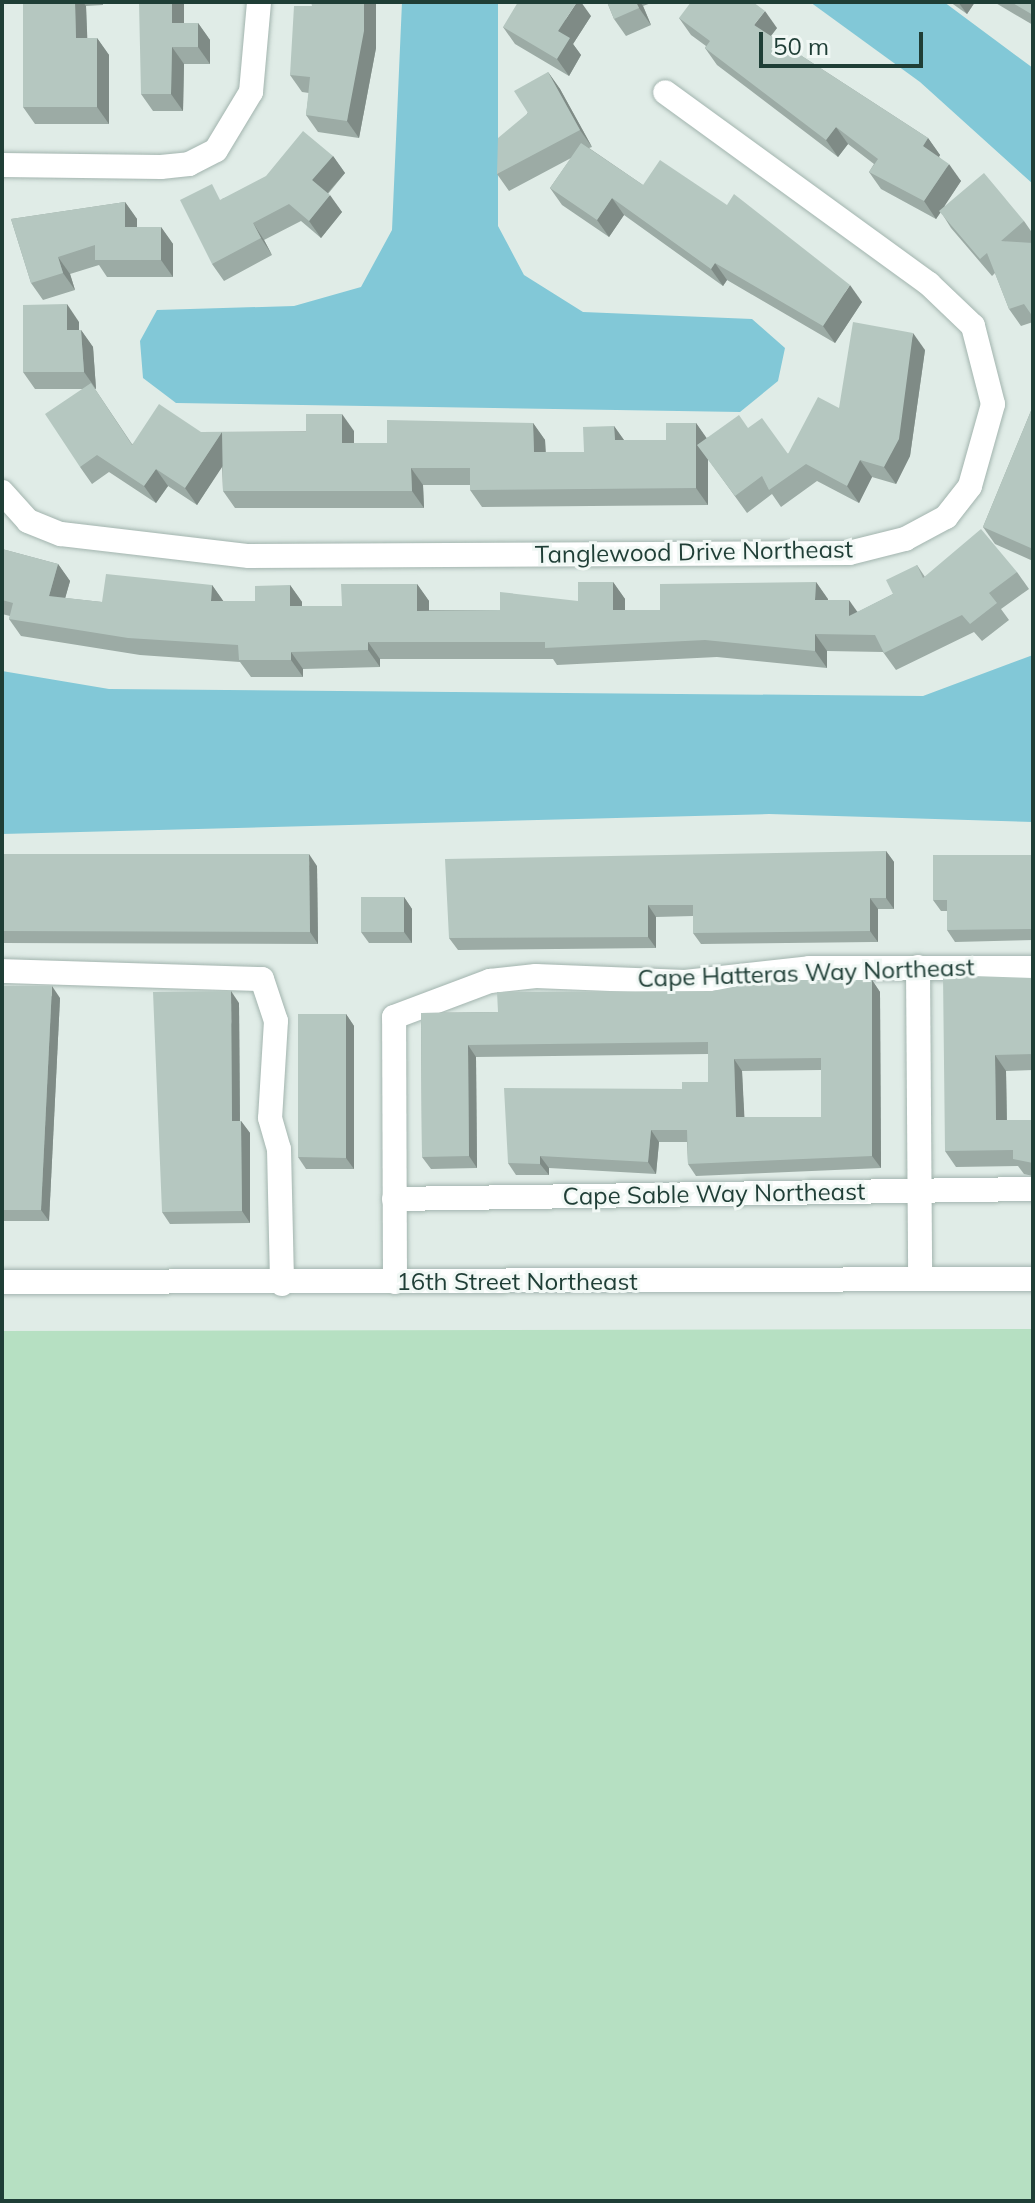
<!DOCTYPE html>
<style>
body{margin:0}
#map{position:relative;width:1035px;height:2203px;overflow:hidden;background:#e0ece7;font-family:Mulish,sans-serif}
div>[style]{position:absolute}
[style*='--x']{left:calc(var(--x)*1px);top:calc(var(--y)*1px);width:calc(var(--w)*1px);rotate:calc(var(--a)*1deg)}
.green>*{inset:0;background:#b6e0c2}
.water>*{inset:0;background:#82c8d7}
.roads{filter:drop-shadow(0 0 2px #a2b4ae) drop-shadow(0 0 2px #a2b4ae)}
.minor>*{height:24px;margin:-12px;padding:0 12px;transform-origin:12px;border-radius:12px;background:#fff}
.wall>*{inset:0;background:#9caba5}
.shaded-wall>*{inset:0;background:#7f8b86}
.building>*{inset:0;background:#b5c7c0}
span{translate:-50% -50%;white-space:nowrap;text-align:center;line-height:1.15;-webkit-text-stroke:6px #f1f8f5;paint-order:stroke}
.street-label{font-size:24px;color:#1f3e36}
.frame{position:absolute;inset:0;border:4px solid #1f3e36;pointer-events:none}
.scale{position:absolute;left:759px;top:32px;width:164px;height:36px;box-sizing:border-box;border:4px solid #1f3e36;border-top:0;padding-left:10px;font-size:24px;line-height:28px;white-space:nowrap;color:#1f3e36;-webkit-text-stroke:6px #f1f8f5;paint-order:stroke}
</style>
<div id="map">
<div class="green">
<i style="clip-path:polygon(1033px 1329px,1033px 2201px,2px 2201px,2px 1331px)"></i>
</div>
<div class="water">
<i style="clip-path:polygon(402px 2px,498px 2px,498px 226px,524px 275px,583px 312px,752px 319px,785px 348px,778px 381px,740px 412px,176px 403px,143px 378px,140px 341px,157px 310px,294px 306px,361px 287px,392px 230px)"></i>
<i style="clip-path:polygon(810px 2px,944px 2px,1033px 68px,1033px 184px,920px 82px)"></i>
<i style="clip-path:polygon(1033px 655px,1033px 822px,769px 814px,2px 834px,2px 671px,109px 689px,923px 696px)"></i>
</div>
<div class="roads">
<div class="minor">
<i style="--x:2;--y:165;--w:159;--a:0.7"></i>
<i style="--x:161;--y:167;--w:28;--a:-6"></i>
<i style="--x:189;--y:164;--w:30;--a:-27"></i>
<i style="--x:216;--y:150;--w:68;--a:-58.9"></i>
<i style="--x:251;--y:92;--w:90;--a:-84.9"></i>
<i style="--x:2;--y:492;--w:39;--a:48"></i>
<i style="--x:28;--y:521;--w:35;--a:22"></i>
<i style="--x:61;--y:534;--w:189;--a:6.7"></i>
<i style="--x:249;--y:556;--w:600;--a:-0.29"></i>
<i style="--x:849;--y:553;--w:58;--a:-14"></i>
<i style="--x:905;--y:539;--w:47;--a:-28.2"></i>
<i style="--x:946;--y:517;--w:39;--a:-52"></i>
<i style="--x:970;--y:486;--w:85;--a:-74.3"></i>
<i style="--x:993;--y:404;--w:81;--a:-104.4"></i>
<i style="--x:973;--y:326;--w:61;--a:-136.3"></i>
<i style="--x:929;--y:284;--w:326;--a:-144"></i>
<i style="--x:918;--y:967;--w:312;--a:89.6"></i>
<i style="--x:2;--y:971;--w:260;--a:1.8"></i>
<i style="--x:262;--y:979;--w:44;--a:71.6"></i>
<i style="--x:276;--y:1021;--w:97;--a:93.5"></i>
<i style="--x:270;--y:1118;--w:32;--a:74"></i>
<i style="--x:279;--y:1149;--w:135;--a:88.7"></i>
<i style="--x:394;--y:1199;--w:639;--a:-0.9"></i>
<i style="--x:2;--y:1282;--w:1031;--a:-0.17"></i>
<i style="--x:395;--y:1282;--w:265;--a:-90.2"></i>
<i style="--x:394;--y:1017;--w:103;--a:-20.6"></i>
<i style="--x:490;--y:981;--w:46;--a:-6.2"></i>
<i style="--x:536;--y:976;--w:149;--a:2.3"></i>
<i style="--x:685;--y:982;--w:125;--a:-6.4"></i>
<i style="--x:809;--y:968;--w:224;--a:0"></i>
</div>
</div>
<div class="wall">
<i style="clip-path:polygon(23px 2px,103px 2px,103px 5px,86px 6px,87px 38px,97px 38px,109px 55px,109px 124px,35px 124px,23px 107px)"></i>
<i style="clip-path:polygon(376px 2px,376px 48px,359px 138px,318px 132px,306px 115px,309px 93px,302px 92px,290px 75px,312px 6px)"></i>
<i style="clip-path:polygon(607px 2px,654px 2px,643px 6px,651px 25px,626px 36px,614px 19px)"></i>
<i style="clip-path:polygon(950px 2px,975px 2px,967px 14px)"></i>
<i style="clip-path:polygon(994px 2px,1033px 2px,1033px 25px)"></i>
<i style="clip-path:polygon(591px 16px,573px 44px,581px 55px,569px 76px,515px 44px,503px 27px)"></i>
<i style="clip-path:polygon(679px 18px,777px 28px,771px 36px,928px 138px,940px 155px,939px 157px,961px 181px,944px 206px,1024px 221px,1033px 234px,1033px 241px,1031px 243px,1033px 243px,1033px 322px,1021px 326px,1009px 309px,995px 273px,992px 276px,951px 228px,941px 212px,936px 219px,881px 189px,869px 172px,874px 164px,848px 144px,838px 157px,717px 65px,705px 48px,706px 46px,691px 35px)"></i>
<i style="clip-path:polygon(184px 23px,198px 23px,210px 40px,210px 64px,184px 64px,183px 111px,153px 111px,141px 94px)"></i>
<i style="clip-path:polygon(548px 72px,560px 89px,592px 147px,589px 148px,643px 185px,862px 302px,835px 343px,727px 280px,723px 286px,624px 215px,609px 237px,562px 205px,550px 188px,571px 158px,509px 191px,497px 174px)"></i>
<i style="clip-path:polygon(333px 156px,345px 173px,328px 194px,342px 212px,321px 238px,301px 221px,264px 240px,272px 255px,224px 281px,212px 264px,222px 199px)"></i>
<i style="clip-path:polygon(125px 202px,137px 219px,137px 227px,161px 227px,173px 244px,173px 277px,107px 277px,99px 265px,70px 274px,75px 290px,43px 300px,31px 283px,11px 219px)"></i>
<i style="clip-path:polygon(79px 322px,79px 330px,81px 330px,93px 347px,96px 389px,95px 389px,132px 444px,201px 432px,354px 431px,354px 443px,387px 443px,533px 423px,545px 440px,546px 452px,584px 452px,614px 426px,624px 440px,666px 440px,696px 423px,706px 438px,748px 428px,788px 454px,839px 408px,925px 350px,910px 456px,896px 484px,872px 477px,859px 503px,817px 481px,781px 507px,772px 494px,747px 513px,708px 459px,708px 505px,482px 507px,470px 490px,470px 485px,423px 485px,424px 508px,235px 508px,223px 491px,222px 466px,197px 505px,168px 486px,156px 503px,109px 472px,92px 484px,80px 467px,83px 389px,35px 389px,23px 372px)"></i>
<i style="clip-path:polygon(1033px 406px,1033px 561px,995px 544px,983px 527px)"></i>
<i style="clip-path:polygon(2px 549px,58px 564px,70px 581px,65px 598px,102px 602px,212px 585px,223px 601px,255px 601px,290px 585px,302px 602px,302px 606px,342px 606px,417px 584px,429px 601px,429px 610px,500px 610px,578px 601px,613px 582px,625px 599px,625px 610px,660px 610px,816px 582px,828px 600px,858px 612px,893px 594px,917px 565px,925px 577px,1017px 572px,1029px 589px,1001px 609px,1009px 620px,982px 641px,974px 632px,896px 670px,883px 652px,827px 651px,827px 668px,717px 657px,557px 665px,553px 659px,380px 659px,380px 667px,303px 669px,303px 677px,251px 677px,240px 662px,140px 655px,21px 636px,9px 619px,10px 616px,2px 614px)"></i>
<i style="clip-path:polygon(886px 851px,894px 862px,894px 909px,878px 909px,878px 942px,701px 944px,693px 933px,693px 916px,656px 917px,656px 948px,458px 950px,449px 938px)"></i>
<i style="clip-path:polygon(2px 854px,317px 866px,318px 944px,2px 943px)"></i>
<i style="clip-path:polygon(1033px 855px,1033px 940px,955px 942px,947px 930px,947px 911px,941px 911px,933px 900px)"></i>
<i style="clip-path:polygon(404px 897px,412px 909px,412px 943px,369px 943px,361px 932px)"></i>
<i style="clip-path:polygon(1033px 978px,1033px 1070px,1006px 1071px,1007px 1120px,1033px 1120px,1033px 1176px,1024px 1174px,1018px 1166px,956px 1167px,945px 1151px)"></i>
<i style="clip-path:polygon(evenodd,872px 980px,880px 992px,881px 1168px,696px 1176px,688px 1164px,687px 1142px,659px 1142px,656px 1174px,549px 1168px,549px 1175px,516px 1175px,508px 1163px,682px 1089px,708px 1082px,708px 1054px,476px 1057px,477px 1168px,431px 1169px,422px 1157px,421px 1013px,498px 1012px,712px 991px,872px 980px,821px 1070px,821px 1117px,744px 1117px,742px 1071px,821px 1070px)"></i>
<i style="clip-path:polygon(2px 986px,60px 998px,49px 1221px,2px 1221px)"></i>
<i style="clip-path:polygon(239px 1003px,240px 1121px,241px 1121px,250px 1133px,250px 1223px,170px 1224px,162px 1212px)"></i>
<i style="clip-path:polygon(346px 1014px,354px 1026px,354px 1169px,306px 1169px,298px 1157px)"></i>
</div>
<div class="shaded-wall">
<i style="clip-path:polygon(75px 2px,83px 2px,86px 6px,88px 55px,76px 38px)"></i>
<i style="clip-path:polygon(172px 2px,184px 2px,184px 40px,172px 23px)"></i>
<i style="clip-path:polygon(364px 2px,376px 2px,376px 48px,359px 138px,347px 121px)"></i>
<i style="clip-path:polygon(577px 2px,581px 2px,591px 16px,573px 44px,581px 55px,569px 76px,557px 59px,558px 31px)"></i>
<i style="clip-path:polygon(636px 2px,640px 2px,643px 6px,651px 25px,639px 8px)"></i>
<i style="clip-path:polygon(958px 2px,975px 2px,967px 14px)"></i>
<i style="clip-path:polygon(765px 11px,777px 28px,766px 42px,754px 25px)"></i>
<i style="clip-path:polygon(198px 23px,210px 40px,210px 64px,198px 47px)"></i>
<i style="clip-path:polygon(97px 38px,109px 55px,109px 124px,97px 107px)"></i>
<i style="clip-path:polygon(172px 47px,184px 64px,183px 111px,171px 94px)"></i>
<i style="clip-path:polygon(548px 72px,560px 89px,592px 147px,580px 130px)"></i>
<i style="clip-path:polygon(836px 127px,848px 144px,838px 157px,826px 140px)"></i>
<i style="clip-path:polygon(928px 138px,940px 155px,935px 163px,923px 146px)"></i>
<i style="clip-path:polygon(333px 156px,345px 173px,324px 197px,312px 180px)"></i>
<i style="clip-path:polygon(949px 164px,961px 181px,936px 219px,924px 201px)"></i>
<i style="clip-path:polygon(330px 195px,342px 212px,321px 238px,309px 221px)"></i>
<i style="clip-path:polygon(612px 198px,624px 215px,609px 237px,597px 220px)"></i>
<i style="clip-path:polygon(125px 202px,137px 219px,137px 244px,125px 227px)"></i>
<i style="clip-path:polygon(253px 223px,264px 240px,272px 255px,261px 238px)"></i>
<i style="clip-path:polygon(161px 227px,173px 244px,173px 277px,161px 260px)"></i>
<i style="clip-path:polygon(58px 257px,70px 274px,75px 290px,63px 273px)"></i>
<i style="clip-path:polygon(715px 263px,727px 280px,723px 286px,711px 269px)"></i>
<i style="clip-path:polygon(850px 285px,862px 302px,835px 343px,823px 326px)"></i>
<i style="clip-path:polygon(67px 304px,79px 322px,79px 347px,67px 330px)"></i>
<i style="clip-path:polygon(81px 330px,93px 347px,96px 389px,84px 372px)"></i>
<i style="clip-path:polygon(913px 333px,925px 350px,910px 456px,896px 484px,884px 467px)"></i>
<i style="clip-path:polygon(342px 414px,354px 431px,354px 460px,342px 443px)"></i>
<i style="clip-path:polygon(533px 423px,545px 440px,546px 469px,534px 452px)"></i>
<i style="clip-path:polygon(696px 423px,708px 440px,708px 505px,696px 488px)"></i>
<i style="clip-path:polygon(614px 426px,626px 443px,615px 440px)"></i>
<i style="clip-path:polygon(222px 432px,234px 449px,197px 505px,185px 488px)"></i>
<i style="clip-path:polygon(860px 460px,872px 477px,859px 503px,847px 486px)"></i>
<i style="clip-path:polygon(411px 468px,423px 485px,424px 508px,412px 491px)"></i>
<i style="clip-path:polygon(156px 469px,168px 486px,156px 503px,144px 486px)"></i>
<i style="clip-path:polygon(58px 564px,70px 581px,61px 613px,49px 596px)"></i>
<i style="clip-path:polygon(613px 582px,625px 599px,625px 627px,613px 610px)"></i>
<i style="clip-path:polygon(816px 582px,828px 599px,827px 617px,815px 600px)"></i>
<i style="clip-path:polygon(417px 584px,429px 601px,429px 628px,417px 611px)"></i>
<i style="clip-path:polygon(212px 585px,224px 602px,211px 601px)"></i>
<i style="clip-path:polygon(290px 585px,302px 602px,302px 623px,290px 606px)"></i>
<i style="clip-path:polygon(849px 600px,861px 617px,849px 616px)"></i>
<i style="clip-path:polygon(815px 634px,827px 651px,827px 668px,815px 651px)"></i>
<i style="clip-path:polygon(368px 642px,380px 659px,380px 667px,368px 650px)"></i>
<i style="clip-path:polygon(291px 652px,303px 669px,303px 677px,291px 660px)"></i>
<i style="clip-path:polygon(886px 851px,894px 862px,894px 909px,886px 898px)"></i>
<i style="clip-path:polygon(309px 854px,317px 866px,318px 944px,310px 932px)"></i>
<i style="clip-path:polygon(404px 897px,412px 909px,412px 943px,404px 932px)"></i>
<i style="clip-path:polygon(870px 898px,878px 909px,878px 942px,870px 931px)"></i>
<i style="clip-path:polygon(648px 905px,656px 917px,656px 948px,648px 937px)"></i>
<i style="clip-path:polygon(872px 980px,880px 992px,881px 1168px,872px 1156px)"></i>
<i style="clip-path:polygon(52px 986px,60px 998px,49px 1221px,41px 1210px)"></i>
<i style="clip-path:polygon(231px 991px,239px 1003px,240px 1133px,232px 1121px)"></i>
<i style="clip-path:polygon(346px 1014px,354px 1026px,354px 1169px,346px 1158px)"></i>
<i style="clip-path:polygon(468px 1045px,476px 1057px,477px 1168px,469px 1156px)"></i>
<i style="clip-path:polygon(995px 1055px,1006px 1071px,1007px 1135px,996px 1120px)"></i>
<i style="clip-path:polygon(734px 1059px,742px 1071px,745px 1128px,736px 1117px)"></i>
<i style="clip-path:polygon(241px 1121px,250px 1133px,250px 1223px,242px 1211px)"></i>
<i style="clip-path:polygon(651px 1130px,659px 1142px,656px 1174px,648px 1162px)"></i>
<i style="clip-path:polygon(540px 1156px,549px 1168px,549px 1175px,540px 1164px)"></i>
</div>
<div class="building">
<i style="clip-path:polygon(23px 2px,75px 2px,76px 38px,97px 38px,97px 107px,23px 107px)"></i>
<i style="clip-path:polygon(139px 2px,172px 2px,172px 23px,198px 23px,198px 47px,172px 47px,171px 94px,141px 94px)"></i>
<i style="clip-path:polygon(311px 2px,364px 2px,364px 31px,347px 121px,306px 115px,310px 77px,290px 75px,294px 6px,312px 6px)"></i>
<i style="clip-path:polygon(518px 2px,577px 2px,558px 31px,570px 38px,557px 59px,503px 27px)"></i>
<i style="clip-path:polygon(607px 2px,636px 2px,639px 8px,614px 19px)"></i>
<i style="clip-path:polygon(691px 2px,753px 2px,765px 11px,754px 25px,928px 138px,923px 146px,949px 164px,924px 201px,869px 172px,878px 159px,836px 127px,826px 140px,705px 48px,710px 41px,679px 18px)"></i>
<i style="clip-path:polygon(1011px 2px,1033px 2px,1033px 15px)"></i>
<i style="clip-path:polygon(548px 72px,580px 130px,497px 174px,498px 138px,528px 113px,514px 91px)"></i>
<i style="clip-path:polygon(303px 131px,333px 156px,312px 180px,330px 195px,309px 221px,289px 204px,253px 223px,261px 238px,212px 264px,180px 200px,212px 184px,220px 200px,266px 176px)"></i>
<i style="clip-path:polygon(581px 143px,643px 185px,660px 160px,727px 205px,734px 194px,850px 285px,823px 326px,715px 263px,711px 269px,612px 198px,597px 220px,550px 188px)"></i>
<i style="clip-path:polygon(984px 173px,1024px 221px,1001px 241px,1033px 243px,1033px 317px,1024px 304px,1009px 309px,987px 253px,980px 259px,939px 211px)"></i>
<i style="clip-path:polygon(125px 202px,125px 227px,161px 227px,161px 260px,95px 260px,95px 245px,58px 257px,63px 273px,31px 283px,11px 219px)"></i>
<i style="clip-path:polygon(67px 304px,67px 330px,81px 330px,84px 372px,23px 372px,23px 305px)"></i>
<i style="clip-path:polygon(853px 322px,913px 333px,899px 439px,884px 467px,860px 460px,847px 486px,806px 464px,769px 490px,762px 476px,735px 496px,697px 445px,739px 415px,748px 428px,762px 418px,788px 454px,818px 397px,839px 408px)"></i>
<i style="clip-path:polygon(91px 383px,132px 445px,159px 404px,201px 432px,222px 432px,185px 488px,156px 469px,144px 486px,97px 455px,80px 467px,45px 414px)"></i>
<i style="clip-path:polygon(1033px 406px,1033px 549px,983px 527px)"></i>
<i style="clip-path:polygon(306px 414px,342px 414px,342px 443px,387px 443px,387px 420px,533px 423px,534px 452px,584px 452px,583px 427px,614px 426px,615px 440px,666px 440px,666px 423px,696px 423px,696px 488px,470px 490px,470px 468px,411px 468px,412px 491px,223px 491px,222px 432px,306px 432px)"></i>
<i style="clip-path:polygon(981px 529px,1017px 572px,989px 593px,997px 603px,970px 624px,962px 615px,884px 653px,875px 635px,815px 634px,815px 651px,705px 640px,545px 648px,545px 642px,368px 642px,368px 650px,291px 652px,291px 660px,239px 660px,238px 645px,128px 638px,9px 619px,13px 603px,2px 600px,2px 549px,58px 564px,49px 596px,102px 602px,106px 574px,212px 585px,211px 601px,255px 601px,255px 586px,290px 585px,290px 606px,342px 606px,341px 584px,417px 584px,417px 611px,500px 610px,500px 592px,578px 601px,578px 582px,613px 582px,613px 610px,660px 610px,660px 584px,816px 582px,815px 600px,849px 600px,849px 616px,893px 594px,886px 580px,917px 565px,923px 578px)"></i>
<i style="clip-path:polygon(886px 851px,886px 898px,870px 898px,870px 931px,693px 933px,693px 905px,648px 905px,648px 937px,449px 938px,445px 859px)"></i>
<i style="clip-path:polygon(2px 854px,309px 854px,310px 932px,2px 931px)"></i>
<i style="clip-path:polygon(933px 855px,1033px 855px,1033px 929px,947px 930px,947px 900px,933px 900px)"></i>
<i style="clip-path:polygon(361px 897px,404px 897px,404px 932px,361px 932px)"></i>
<i style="clip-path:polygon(943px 975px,1033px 978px,1033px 1054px,995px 1055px,996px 1120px,1033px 1120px,1033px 1163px,1013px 1159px,1013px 1150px,945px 1151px)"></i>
<i style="clip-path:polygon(evenodd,769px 980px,872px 980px,872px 1156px,688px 1164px,687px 1130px,651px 1130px,648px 1162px,540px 1156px,540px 1164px,508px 1163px,504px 1088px,682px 1089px,682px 1082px,708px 1082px,708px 1042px,468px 1045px,469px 1156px,422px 1157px,421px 1013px,498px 1012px,497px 992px,712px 991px,769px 980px,821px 1058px,821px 1117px,736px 1117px,734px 1059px,821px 1058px)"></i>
<i style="clip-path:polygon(2px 986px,52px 986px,41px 1210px,2px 1210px)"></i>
<i style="clip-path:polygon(231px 991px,232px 1121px,241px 1121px,242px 1211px,162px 1212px,153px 992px)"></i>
<i style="clip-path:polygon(298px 1014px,346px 1014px,346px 1158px,298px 1157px)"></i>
</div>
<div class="street-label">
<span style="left:694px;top:552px;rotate:-1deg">Tanglewood Drive Northeast</span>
<span style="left:806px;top:973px;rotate:-2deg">Cape Hatteras Way Northeast</span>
<span style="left:714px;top:1194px;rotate:-1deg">Cape Sable Way Northeast</span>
<span style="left:517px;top:1282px">16th Street Northeast</span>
</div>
<div class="frame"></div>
<div class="scale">50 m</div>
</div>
